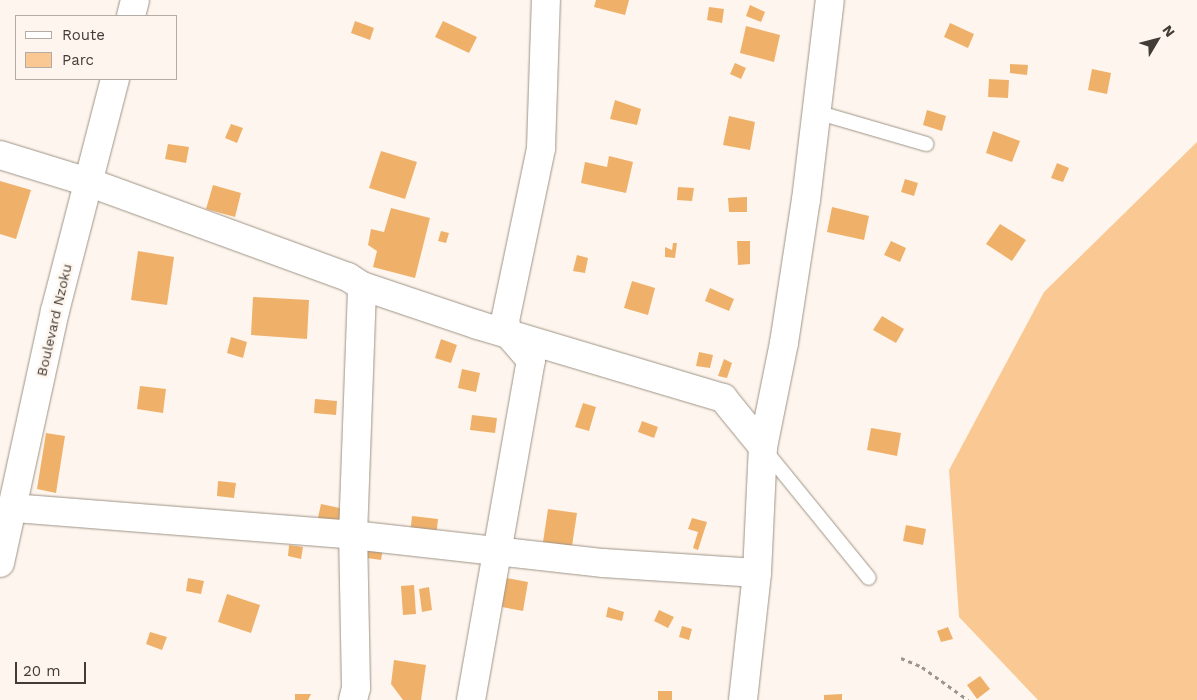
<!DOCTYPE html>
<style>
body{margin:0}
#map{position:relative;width:1197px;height:700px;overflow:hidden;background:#fef6ee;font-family:"Work Sans",sans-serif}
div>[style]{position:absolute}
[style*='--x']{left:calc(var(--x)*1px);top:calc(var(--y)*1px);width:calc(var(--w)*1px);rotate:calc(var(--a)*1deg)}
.green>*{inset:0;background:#fac993}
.building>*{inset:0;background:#efb16a}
.path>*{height:3px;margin-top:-1.5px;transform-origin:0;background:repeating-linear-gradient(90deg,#9c968f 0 4px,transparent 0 8px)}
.roads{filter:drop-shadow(0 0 1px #9e9386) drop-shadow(0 0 1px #9e9386)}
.lane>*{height:14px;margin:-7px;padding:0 7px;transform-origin:7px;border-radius:7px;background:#fff}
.street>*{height:28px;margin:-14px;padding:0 14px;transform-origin:14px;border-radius:14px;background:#fff}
.secondary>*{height:28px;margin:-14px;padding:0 14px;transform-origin:14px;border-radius:14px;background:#fff}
span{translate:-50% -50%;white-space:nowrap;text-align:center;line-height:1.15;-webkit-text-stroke:5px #fef6ee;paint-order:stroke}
.street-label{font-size:14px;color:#413c36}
.legend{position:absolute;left:15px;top:15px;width:162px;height:65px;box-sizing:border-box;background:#fef6ee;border:1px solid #b2aca4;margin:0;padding:6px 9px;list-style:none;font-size:15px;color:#413c36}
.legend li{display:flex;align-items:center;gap:10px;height:25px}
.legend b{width:25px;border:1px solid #b2aca4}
.north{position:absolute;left:1132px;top:15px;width:50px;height:50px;-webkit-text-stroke:4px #fef6ee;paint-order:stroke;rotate:53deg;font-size:14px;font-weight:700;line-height:20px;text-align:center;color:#413c36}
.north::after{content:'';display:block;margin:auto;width:18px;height:22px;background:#413c36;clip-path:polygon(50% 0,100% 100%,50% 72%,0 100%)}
.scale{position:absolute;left:15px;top:662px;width:71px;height:22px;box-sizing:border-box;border:2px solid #413c36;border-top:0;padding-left:6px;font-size:15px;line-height:18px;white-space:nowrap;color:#413c36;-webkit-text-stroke:4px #fef6ee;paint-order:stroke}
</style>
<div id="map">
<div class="green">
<i style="clip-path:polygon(1197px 142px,1197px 700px,1038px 700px,959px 617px,949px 470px,1044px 292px)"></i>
</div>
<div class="building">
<i style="clip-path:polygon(596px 0,629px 0,625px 15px,594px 7px)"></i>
<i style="clip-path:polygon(750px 5px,765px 12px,761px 22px,746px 16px)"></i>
<i style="clip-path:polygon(709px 7px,724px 9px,722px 23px,707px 20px)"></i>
<i style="clip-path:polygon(355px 21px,374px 28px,370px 40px,351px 33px)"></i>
<i style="clip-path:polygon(443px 21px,477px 37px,469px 53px,435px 37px)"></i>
<i style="clip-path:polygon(950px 23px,974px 34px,968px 48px,944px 37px)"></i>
<i style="clip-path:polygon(746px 26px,780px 35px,774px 62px,740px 53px)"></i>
<i style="clip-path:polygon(735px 63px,746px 68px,741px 79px,730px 74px)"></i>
<i style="clip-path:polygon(1010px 64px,1028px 65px,1027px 75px,1010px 73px)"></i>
<i style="clip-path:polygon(1092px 69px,1111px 73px,1107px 94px,1088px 90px)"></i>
<i style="clip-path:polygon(989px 79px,1009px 80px,1008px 98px,988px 97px)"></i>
<i style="clip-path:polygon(615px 100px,641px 109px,637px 125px,610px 119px)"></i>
<i style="clip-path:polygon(927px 110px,946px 116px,942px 131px,923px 125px)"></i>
<i style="clip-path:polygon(729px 116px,755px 122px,750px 150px,723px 145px)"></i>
<i style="clip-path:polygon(231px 124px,243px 128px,237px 143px,225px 138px)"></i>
<i style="clip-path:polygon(993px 131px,1020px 141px,1012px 162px,986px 153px)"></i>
<i style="clip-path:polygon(168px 144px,189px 147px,186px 163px,165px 159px)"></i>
<i style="clip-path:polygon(381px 151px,417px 162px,405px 199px,369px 188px)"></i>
<i style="clip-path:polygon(609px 156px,633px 162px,626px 193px,581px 183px,585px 162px,607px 167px)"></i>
<i style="clip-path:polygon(1057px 163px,1069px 168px,1063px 182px,1051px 178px)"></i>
<i style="clip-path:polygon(905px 179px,918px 183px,914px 196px,901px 192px)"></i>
<i style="clip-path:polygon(0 181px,31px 190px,16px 239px,0 234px)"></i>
<i style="clip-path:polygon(213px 185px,241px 193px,235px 217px,206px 209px)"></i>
<i style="clip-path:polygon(678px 187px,694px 188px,692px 201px,677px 200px)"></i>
<i style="clip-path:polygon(747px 197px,747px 212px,729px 212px,728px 198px)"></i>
<i style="clip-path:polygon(832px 207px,869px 216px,864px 240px,827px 232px)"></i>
<i style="clip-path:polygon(391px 208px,430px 218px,415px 278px,373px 267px,377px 251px,368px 245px,371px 229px,384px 232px)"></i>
<i style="clip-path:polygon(1000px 224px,1026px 240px,1012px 261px,986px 244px)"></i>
<i style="clip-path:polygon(441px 231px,449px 233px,446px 243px,438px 241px)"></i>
<i style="clip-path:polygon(737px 241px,750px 241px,750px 264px,738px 265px)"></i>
<i style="clip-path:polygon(891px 241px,906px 248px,900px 262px,884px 255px)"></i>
<i style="clip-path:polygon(673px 243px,677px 243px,675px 258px,665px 257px,665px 247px,672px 250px)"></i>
<i style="clip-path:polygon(138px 251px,174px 257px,167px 305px,131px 300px)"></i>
<i style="clip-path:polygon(577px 255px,588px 258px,585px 273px,573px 271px)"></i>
<i style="clip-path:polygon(632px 281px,655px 288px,648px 315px,624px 308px)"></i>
<i style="clip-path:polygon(710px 288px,734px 299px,729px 311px,705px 301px)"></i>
<i style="clip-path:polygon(253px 297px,309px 300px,307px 339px,251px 335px)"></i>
<i style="clip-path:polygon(882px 316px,904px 329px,896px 343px,873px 330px)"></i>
<i style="clip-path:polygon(231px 337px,247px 342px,243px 358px,227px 353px)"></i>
<i style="clip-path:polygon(441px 339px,457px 345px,451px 363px,435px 358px)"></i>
<i style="clip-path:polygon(699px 352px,713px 355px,710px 368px,696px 366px)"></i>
<i style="clip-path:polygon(724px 359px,732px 363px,727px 378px,718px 376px)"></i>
<i style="clip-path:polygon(462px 369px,480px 373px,476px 392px,458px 388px)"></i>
<i style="clip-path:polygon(140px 386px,166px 389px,163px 413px,137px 409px)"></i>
<i style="clip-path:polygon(315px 399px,337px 401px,336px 415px,314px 413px)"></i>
<i style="clip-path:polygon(583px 403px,596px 407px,589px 431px,575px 427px)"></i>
<i style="clip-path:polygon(472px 415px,497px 418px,495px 433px,470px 430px)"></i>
<i style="clip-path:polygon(642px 421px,658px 427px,654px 438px,638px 432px)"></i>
<i style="clip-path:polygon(871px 428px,901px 433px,897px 456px,867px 450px)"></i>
<i style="clip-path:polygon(46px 433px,65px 436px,56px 493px,37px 489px)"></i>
<i style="clip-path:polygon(218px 481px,236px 483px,234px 498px,217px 496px)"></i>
<i style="clip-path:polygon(321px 504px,349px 510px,346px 528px,317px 522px)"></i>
<i style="clip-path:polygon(548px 509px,577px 513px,572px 546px,543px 542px)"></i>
<i style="clip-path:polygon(412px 516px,438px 519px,436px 538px,410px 535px)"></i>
<i style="clip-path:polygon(692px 518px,707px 522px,698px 550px,693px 548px,698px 532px,688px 529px)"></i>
<i style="clip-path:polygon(906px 525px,926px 529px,923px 545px,903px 541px)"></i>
<i style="clip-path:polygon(289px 545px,303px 547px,301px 559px,288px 556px)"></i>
<i style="clip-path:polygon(369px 546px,383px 548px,381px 560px,367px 558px)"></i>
<i style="clip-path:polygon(188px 578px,204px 581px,201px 594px,186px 591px)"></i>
<i style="clip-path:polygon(506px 578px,528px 582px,523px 611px,502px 607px)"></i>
<i style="clip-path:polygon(414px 585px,416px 614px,403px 615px,401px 586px)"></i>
<i style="clip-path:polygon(429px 587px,432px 610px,422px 612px,419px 589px)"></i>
<i style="clip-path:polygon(227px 594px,260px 605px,251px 633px,218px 622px)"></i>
<i style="clip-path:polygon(608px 607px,624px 612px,622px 621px,606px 617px)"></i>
<i style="clip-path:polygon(659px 610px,674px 617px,668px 628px,654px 621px)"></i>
<i style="clip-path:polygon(682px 626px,692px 629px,689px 640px,679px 637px)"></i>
<i style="clip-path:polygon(948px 627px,953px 639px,941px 642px,937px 631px)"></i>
<i style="clip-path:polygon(150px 632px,167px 637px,162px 650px,146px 644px)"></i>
<i style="clip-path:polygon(394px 660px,426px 665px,421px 700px,403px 700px,391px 684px)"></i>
<i style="clip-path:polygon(980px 676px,990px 689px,977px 699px,967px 685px)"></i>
<i style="clip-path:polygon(658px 691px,672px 691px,672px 700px,658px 700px)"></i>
<i style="clip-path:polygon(295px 694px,311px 694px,308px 700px,295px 700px)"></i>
<i style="clip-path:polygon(842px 694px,842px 700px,824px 700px,824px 695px)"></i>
</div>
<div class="path">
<i style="--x:901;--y:658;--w:23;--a:23"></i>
<i style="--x:922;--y:667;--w:57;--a:35.7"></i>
</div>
<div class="roads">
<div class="lane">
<i style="--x:816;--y:112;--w:115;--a:16.2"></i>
<i style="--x:764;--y:449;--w:166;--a:50.9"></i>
</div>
<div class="street">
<i style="--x:0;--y:155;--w:92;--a:17.1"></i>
<i style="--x:88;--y:182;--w:277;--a:20.1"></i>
<i style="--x:348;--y:277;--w:17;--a:33"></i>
<i style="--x:362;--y:286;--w:122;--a:18.6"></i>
<i style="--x:478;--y:325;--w:256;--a:16.6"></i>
<i style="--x:723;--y:398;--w:63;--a:50.8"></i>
<i style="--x:13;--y:508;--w:341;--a:4.5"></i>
<i style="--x:353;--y:535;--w:252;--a:6.4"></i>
<i style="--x:603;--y:563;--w:154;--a:3.7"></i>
<i style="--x:353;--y:700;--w:12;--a:-76"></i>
<i style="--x:356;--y:688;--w:153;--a:-91.1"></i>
<i style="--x:353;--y:535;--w:249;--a:-87.9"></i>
<i style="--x:471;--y:700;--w:345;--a:-80"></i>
<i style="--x:531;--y:360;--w:35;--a:-131"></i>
<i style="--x:508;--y:334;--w:13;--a:-103"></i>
<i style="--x:505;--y:321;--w:177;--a:-78.2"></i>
<i style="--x:541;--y:148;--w:148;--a:-88.1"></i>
<i style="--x:743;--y:700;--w:128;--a:-83.7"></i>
<i style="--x:757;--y:573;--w:126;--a:-87.3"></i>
<i style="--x:763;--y:447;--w:106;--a:-78.6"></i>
<i style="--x:784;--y:343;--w:145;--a:-81.3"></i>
<i style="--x:806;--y:200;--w:201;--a:-83.2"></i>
</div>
<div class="secondary">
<i style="--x:131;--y:16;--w:16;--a:-76"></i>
<i style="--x:0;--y:563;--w:258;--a:-77.7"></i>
<i style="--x:55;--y:311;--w:240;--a:-75.5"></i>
</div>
</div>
<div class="street-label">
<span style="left:54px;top:320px;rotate:-77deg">Boulevard Nzoku</span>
</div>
<ul class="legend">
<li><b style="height:6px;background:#fff"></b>Route</li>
<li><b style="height:14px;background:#fac993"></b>Parc</li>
</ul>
<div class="north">N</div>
<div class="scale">20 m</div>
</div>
